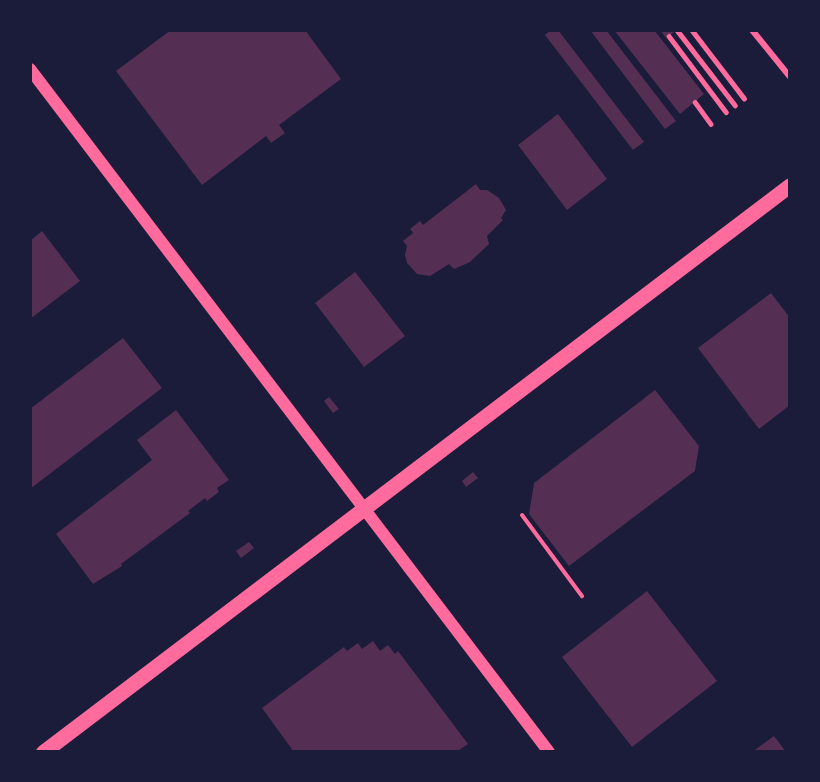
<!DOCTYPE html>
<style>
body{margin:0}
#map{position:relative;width:820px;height:782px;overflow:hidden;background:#1b1b3a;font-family:Arial,sans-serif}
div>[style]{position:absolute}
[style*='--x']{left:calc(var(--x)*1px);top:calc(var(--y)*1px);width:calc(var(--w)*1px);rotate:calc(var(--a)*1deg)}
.building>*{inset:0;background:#542f53}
.path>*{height:4px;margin:-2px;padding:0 2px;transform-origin:2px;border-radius:2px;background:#ff6b9d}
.service>*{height:4.5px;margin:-2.25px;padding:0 2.25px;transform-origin:2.25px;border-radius:2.25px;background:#ff6b9d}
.minor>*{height:6px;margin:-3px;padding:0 3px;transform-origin:3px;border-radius:3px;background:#ff6b9d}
.secondary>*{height:12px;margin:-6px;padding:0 6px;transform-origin:6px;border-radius:6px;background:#ff6b9d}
.primary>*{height:15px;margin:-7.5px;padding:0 7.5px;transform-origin:7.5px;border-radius:7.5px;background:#ff6b9d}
span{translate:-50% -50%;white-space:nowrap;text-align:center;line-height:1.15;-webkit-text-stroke:4.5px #1b1b3a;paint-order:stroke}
.frame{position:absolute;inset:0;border:32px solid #1b1b3a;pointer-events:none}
</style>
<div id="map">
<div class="building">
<i style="clip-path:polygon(171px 30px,305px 30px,341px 79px,279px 125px,285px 133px,271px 143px,266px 136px,202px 185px,116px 71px)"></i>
<i style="clip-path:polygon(551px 30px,558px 30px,644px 142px,633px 150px,545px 35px)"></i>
<i style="clip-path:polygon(590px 30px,606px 30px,676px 121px,665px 129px)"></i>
<i style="clip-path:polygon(614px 30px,654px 30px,704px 94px,680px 114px)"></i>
<i style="clip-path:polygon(660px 30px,677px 30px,666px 38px)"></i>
<i style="clip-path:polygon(558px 114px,607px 179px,567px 210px,518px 145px)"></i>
<i style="clip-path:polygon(476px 184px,480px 190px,487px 190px,499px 198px,506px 210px,501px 218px,503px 220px,487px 236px,489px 244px,470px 262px,459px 267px,454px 269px,449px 264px,430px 276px,417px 274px,407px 263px,405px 255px,407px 246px,403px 241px,413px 233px,410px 229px,420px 221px,423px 225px)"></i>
<i style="clip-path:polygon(42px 231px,80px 281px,30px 319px,30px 241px)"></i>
<i style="clip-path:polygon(355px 272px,405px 336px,364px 367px,315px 303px)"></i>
<i style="clip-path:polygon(771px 293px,790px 318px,790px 405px,759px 429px,698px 348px)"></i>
<i style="clip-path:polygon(123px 338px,162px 388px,30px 489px,30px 409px)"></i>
<i style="clip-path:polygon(655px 390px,699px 446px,695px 471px,569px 566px,529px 514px,534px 483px)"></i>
<i style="clip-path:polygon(329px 397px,339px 409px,333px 413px,324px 401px)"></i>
<i style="clip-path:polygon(176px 410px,229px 480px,217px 488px,219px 492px,207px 501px,205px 498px,188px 511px,190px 513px,121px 564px,122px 566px,93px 584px,56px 534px,152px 460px,137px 440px)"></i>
<i style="clip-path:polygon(473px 472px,478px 478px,466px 487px,462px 481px)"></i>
<i style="clip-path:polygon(249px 542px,254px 548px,241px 558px,236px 551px)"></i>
<i style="clip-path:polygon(647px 591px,717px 681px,632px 747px,562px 657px)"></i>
<i style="clip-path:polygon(373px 641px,380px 651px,388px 645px,395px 654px,398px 651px,468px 744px,456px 752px,294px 752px,262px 708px,344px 647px,347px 651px,358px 643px,362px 649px)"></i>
<i style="clip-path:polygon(774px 736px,786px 752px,752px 752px)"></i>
</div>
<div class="path">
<i style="--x:522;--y:515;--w:101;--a:53.5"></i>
</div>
<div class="service">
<i style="--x:677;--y:30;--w:95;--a:52.3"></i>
<i style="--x:692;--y:30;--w:86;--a:52.6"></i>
<i style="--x:669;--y:36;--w:95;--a:53.1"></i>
<i style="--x:695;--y:102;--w:27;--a:54"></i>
</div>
<div class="minor">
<i style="--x:752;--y:30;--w:60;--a:51"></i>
</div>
<div class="secondary">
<i style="--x:30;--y:69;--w:858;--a:52.77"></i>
</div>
<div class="primary">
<i style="--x:43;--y:752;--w:938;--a:-37.2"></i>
</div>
<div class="frame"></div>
</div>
